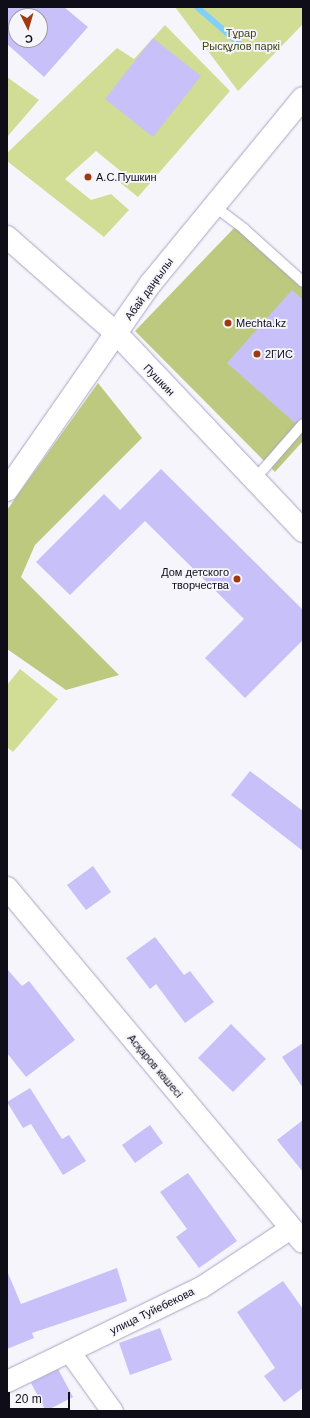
<!DOCTYPE html>
<meta charset="utf-8">
<style>
body{margin:0}
#map{position:relative;width:310px;height:1418px;overflow:hidden;background:#f6f5fc;font-family:Helvetica,sans-serif}
div>[style]{position:absolute}
[style*='--x']{left:calc(var(--x)*1px);top:calc(var(--y)*1px);width:calc(var(--w)*1px);rotate:calc(var(--a)*1deg)}
.green>*{inset:0;background:#d1dd95}
.forest>*{inset:0;background:#bdc97f}
.stream>*{height:6px;margin:-3px;padding:0 3px;transform-origin:3px;border-radius:3px;background:#81d0fa}
.building>*{inset:0;background:#c8c0f8}
.roads{filter:drop-shadow(0 0 1px #a8a4c1) drop-shadow(0 0 1px #a8a4c1)}
.lane>*{height:10px;margin:-5px;padding:0 5px;transform-origin:5px;border-radius:5px;background:#fff}
.street>*{height:21px;margin:-10.5px;padding:0 10.5px;transform-origin:10.5px;border-radius:10.5px;background:#fff}
.secondary>*{height:22px;margin:-11px;padding:0 11px;transform-origin:11px;border-radius:11px;background:#fff}
.dots>*{width:11px;height:11px;translate:-50% -50%;box-sizing:border-box;border:2px solid #f6f5fc;border-radius:50%}
span{translate:-50% -50%;white-space:nowrap;text-align:center;line-height:1.15;-webkit-text-stroke:3.5px #f6f5fc;paint-order:stroke}
.park-label{font-size:11px;color:#3e440c}
.poi-label{font-size:11px;color:#0f0d17}
.left{translate:0 -50%;text-align:left}
.right{translate:-100% -50%;text-align:right}
.street-label{font-size:11px;color:#0f0d17}
.frame{position:absolute;inset:0;border:8px solid #0f0d17;pointer-events:none}
.north{position:absolute;left:8px;top:8px;width:40px;height:40px;box-sizing:border-box;background:#f6f5fc;border:1px solid #9a98a0;border-radius:50%;rotate:175deg;font-size:11px;font-weight:700;line-height:16px;text-align:center;color:#0f0d17}
.north::after{content:'';display:block;margin:auto;width:14px;height:18px;background:#9f390f;clip-path:polygon(50% 0,100% 100%,50% 72%,0 100%)}
.scale{position:absolute;left:8px;top:1392px;width:62px;height:18px;box-sizing:border-box;border:2px solid #0f0d17;border-top:0;padding-left:5px;font-size:12px;line-height:14px;white-space:nowrap;color:#0f0d17;-webkit-text-stroke:3px #f6f5fc;paint-order:stroke}
</style>
<div id="map">
<div class="green">
<i style="clip-path:polygon(175px 7px,303px 7px,303px 24px,238px 91px)"></i>
<i style="clip-path:polygon(165px 25px,230px 91px,138px 197px,118px 181px,123px 173px,96px 151px,65px 179px,91px 200px,111px 194px,129px 210px,104px 237px,7px 161px,7px 153px,117px 48px,134px 59px)"></i>
<i style="clip-path:polygon(7px 77px,39px 100px,7px 137px)"></i>
<i style="clip-path:polygon(20px 669px,58px 699px,13px 752px,7px 747px,7px 685px)"></i>
</div>
<div class="forest">
<i style="clip-path:polygon(237px 225px,303px 280px,303px 441px,275px 472px,135px 331px)"></i>
<i style="clip-path:polygon(98px 383px,142px 438px,35px 545px,21px 577px,119px 675px,66px 690px,7px 649px,7px 510px)"></i>
</div>
<div class="stream">
<i style="--x:197;--y:7;--w:58;--a:40.8"></i>
</div>
<div class="building">
<i style="clip-path:polygon(evenodd,7px 7px,64px 7px,88px 27px,44px 77px,7px 44px,7px 7px,16px 16px,40px 16px,40px 40px,16px 40px,16px 16px)"></i>
<i style="clip-path:polygon(153px 38px,201px 76px,153px 137px,105px 99px)"></i>
<i style="clip-path:polygon(292px 290px,303px 300px,303px 418px,295px 423px,227px 363px)"></i>
<i style="clip-path:polygon(161px 469px,303px 610px,303px 640px,245px 698px,205px 658px,244px 619px,145px 521px,70px 595px,36px 562px,104px 494px,120px 510px)"></i>
<i style="clip-path:polygon(250px 771px,303px 811px,303px 851px,231px 795px)"></i>
<i style="clip-path:polygon(93px 866px,111px 892px,86px 910px,67px 885px)"></i>
<i style="clip-path:polygon(155px 937px,184px 975px,190px 971px,214px 1002px,185px 1023px,156px 984px,150px 989px,126px 958px)"></i>
<i style="clip-path:polygon(7px 969px,22px 986px,29px 981px,75px 1040px,26px 1077px,7px 1053px)"></i>
<i style="clip-path:polygon(231px 1024px,266px 1059px,233px 1092px,198px 1058px)"></i>
<i style="clip-path:polygon(303px 1043px,303px 1088px,282px 1057px)"></i>
<i style="clip-path:polygon(30px 1088px,62px 1139px,69px 1135px,86px 1161px,63px 1175px,31px 1124px,23px 1128px,7px 1102px)"></i>
<i style="clip-path:polygon(303px 1120px,303px 1172px,277px 1140px)"></i>
<i style="clip-path:polygon(150px 1125px,163px 1143px,135px 1163px,122px 1145px)"></i>
<i style="clip-path:polygon(188px 1173px,237px 1241px,199px 1268px,176px 1237px,187px 1229px,160px 1192px)"></i>
<i style="clip-path:polygon(117px 1268px,127px 1301px,32px 1333px,34px 1338px,7px 1349px,7px 1271px,21px 1304px)"></i>
<i style="clip-path:polygon(283px 1281px,303px 1309px,303px 1388px,284px 1402px,264px 1376px,275px 1368px,237px 1312px)"></i>
<i style="clip-path:polygon(160px 1328px,172px 1360px,130px 1375px,119px 1343px)"></i>
<i style="clip-path:polygon(58px 1369px,73px 1397px,46px 1411px,31px 1383px)"></i>
</div>
<div class="roads">
<div class="lane">
<i style="--x:214;--y:206;--w:38;--a:37"></i>
<i style="--x:244;--y:229;--w:79;--a:41.9"></i>
<i style="--x:254;--y:480;--w:74;--a:-48.8"></i>
</div>
<div class="street">
<i style="--x:69;--y:1351;--w:74;--a:54.4"></i>
<i style="--x:7;--y:1381;--w:216;--a:-25.9"></i>
<i style="--x:201;--y:1287;--w:107;--a:-33.5"></i>
</div>
<div class="secondary">
<i style="--x:7;--y:237;--w:147;--a:41.4"></i>
<i style="--x:117;--y:334;--w:271;--a:46.6"></i>
<i style="--x:7;--y:490;--w:252;--a:-55.2"></i>
<i style="--x:151;--y:283;--w:239;--a:-50.6"></i>
<i style="--x:7;--y:888;--w:461;--a:50.1"></i>
</div>
</div>
<div class="dots">
<i style="left:88px;top:177px;background:#9f390f"></i>
<i style="left:228px;top:323px;background:#9f390f"></i>
<i style="left:257px;top:354px;background:#9f390f"></i>
<i style="left:237px;top:579px;background:#9f390f"></i>
</div>
<div class="park-label">
<span style="left:241px;top:40px">Тұрар<br>Рысқұлов паркі</span>
</div>
<div class="poi-label">
<span class="left" style="left:96px;top:177px">А.С.Пушкин</span>
<span class="left" style="left:236px;top:323px">Mechta.kz</span>
<span class="left" style="left:265px;top:354px">2ГИС</span>
<span class="right" style="left:229px;top:579px">Дом детского<br>творчества</span>
</div>
<div class="street-label">
<span style="left:149px;top:289px;rotate:-54deg">Абай даңғылы</span>
<span style="left:159px;top:380px;rotate:46deg">Пушкин</span>
<span style="left:155px;top:1066px;rotate:50deg">Асқаров көшесі</span>
<span style="left:152px;top:1311px;rotate:-26deg">улица Туйебекова</span>
</div>
<div class="frame"></div>
<div class="north">С</div>
<div class="scale">20 m</div>
</div>
